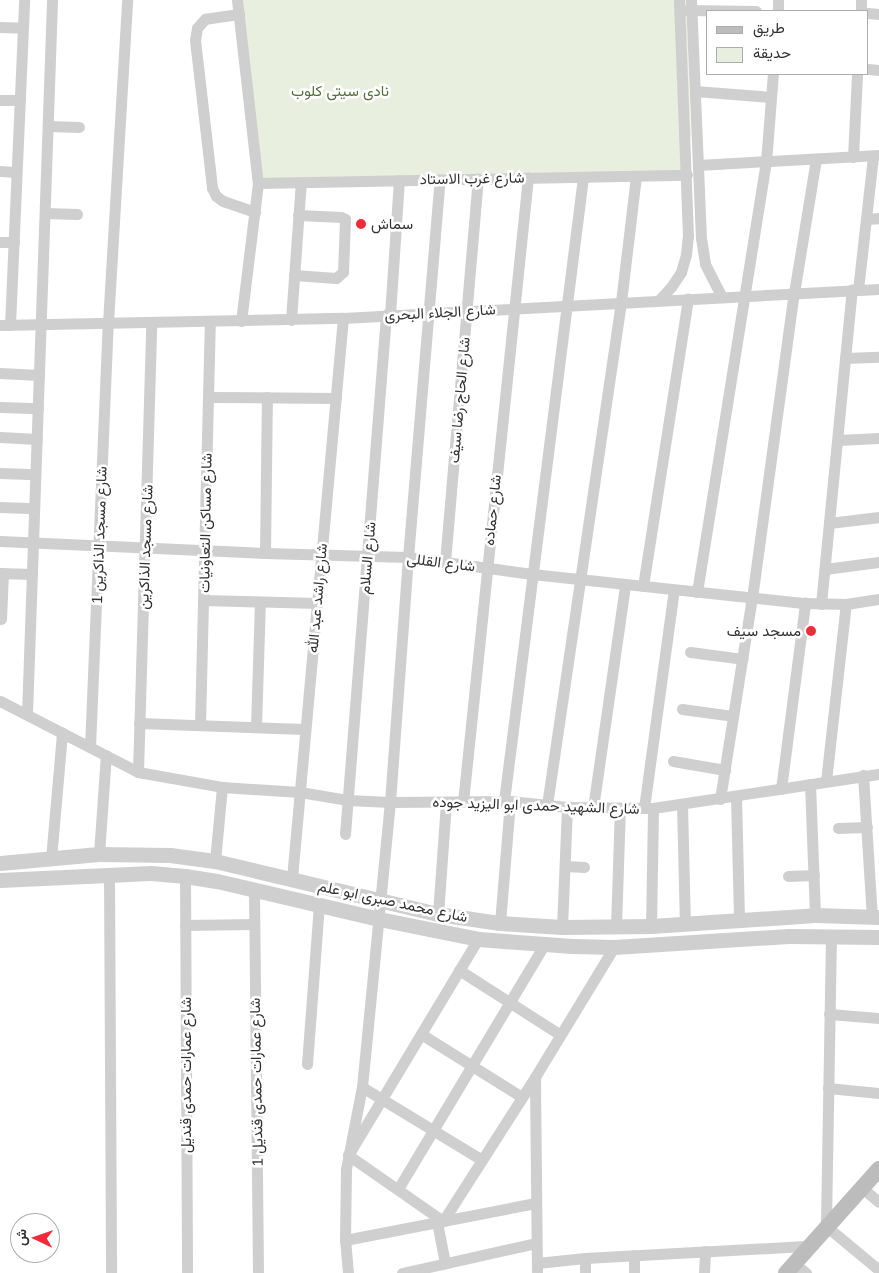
<!DOCTYPE html>
<meta charset="utf-8">
<style>
body{margin:0}
#map{position:relative;width:879px;height:1273px;overflow:hidden;background:#fff;font-family:Arial,Vazirmatn,sans-serif}
div>[style]{position:absolute}
[style*='--x']{left:calc(var(--x)*1px);top:calc(var(--y)*1px);width:calc(var(--w)*1px);rotate:calc(var(--a)*1deg)}
.green>*{inset:0;background:#e8efdf}
.minor>*{height:11px;margin:-5.5px;padding:0 5.5px;transform-origin:5.5px;border-radius:5.5px;background:#cfcfcf}
.tertiary>*{height:15px;margin:-7.5px;padding:0 7.5px;transform-origin:7.5px;border-radius:7.5px;background:#cfcfcf}
.secondary>*{height:16px;margin:-8px;padding:0 8px;transform-origin:8px;border-radius:8px;background:#bcbcbc}
.dots>*{width:14px;height:14px;translate:-50% -50%;box-sizing:border-box;border:2px solid #fff;border-radius:50%}
span{translate:-50% -50%;white-space:nowrap;text-align:center;line-height:1.15;-webkit-text-stroke:5px #fff;paint-order:stroke}
.park-label{font-size:15px;color:#54713b}
.street-label{font-size:15px;color:#323232}
.poi-label{font-size:15px;color:#323232}
.left{translate:0 -50%;text-align:left}
.right{translate:-100% -50%;text-align:right}
.legend{position:absolute;left:706px;top:10px;width:162px;height:65px;box-sizing:border-box;background:#fff;border:1px solid #adadad;margin:0;padding:6px 9px;list-style:none;font-size:15px;color:#323232}
.legend li{display:flex;align-items:center;gap:10px;height:25px}
.legend b{width:25px;border:1px solid #adadad}
.north{position:absolute;left:10px;top:1213px;width:50px;height:50px;box-sizing:border-box;background:#fff;border:1px solid #adadad;border-radius:50%;rotate:273deg;font-size:14px;font-weight:700;line-height:20px;text-align:center;color:#323232}
.north::after{content:'';display:block;margin:auto;width:18px;height:22px;background:#f02c3b;clip-path:polygon(50% 0,100% 100%,50% 72%,0 100%)}
</style>
<div id="map">
<div class="green">
<i style="clip-path:polygon(237px 0,686px 0,691px 137px,685px 137px,687px 175px,258px 183px)"></i>
</div>
<div class="minor">
<i style="--x:237;--y:0;--w:184;--a:83.5"></i>
<i style="--x:258;--y:183;--w:139;--a:97"></i>
<i style="--x:691;--y:0;--w:238;--a:87.6"></i>
<i style="--x:701;--y:238;--w:26;--a:81"></i>
<i style="--x:705;--y:264;--w:37;--a:63"></i>
<i style="--x:686;--y:10;--w:70;--a:0.8"></i>
<i style="--x:778;--y:11;--w:11;--a:-90"></i>
<i style="--x:861;--y:11;--w:11;--a:-90"></i>
<i style="--x:868;--y:13;--w:11;--a:5"></i>
<i style="--x:239;--y:14;--w:34;--a:172"></i>
<i style="--x:205;--y:19;--w:12;--a:132"></i>
<i style="--x:197;--y:28;--w:12;--a:99"></i>
<i style="--x:195;--y:40;--w:149;--a:83.4"></i>
<i style="--x:212;--y:188;--w:9;--a:63"></i>
<i style="--x:216;--y:196;--w:9;--a:36"></i>
<i style="--x:223;--y:201;--w:34;--a:19"></i>
<i style="--x:0;--y:27;--w:23;--a:2"></i>
<i style="--x:868;--y:69;--w:11;--a:5"></i>
<i style="--x:695;--y:91;--w:76;--a:4.5"></i>
<i style="--x:0;--y:100;--w:20;--a:0"></i>
<i style="--x:48;--y:126;--w:31;--a:2"></i>
<i style="--x:853;--y:157;--w:83;--a:-87.2"></i>
<i style="--x:698;--y:165;--w:181;--a:-3.2"></i>
<i style="--x:0;--y:171;--w:16;--a:4"></i>
<i style="--x:258;--y:183;--w:429;--a:-1.1"></i>
<i style="--x:45;--y:213;--w:32;--a:2"></i>
<i style="--x:866;--y:219;--w:13;--a:-4"></i>
<i style="--x:0;--y:242;--w:14;--a:0"></i>
<i style="--x:294;--y:275;--w:42;--a:4.1"></i>
<i style="--x:336;--y:278;--w:9;--a:-41"></i>
<i style="--x:343;--y:272;--w:53;--a:-87.8"></i>
<i style="--x:345;--y:219;--w:4;--a:-153"></i>
<i style="--x:341;--y:217;--w:43;--a:-177.3"></i>
<i style="--x:858;--y:290;--w:135;--a:-83.6"></i>
<i style="--x:659;--y:300;--w:18;--a:-47"></i>
<i style="--x:671;--y:287;--w:18;--a:-56"></i>
<i style="--x:681;--y:272;--w:19;--a:-74"></i>
<i style="--x:686;--y:254;--w:18;--a:-84"></i>
<i style="--x:688;--y:236;--w:236;--a:-92.2"></i>
<i style="--x:390;--y:315;--w:135;--a:-86.2"></i>
<i style="--x:291;--y:320;--w:138;--a:-85.9"></i>
<i style="--x:0;--y:325;--w:343;--a:-1.2"></i>
<i style="--x:343;--y:318;--w:537;--a:-3.1"></i>
<i style="--x:10;--y:325;--w:325;--a:-87.5"></i>
<i style="--x:845;--y:358;--w:34;--a:-2"></i>
<i style="--x:0;--y:373;--w:39;--a:3"></i>
<i style="--x:208;--y:397;--w:128;--a:0.4"></i>
<i style="--x:0;--y:407;--w:38;--a:2"></i>
<i style="--x:0;--y:437;--w:37;--a:3"></i>
<i style="--x:838;--y:440;--w:41;--a:-2.8"></i>
<i style="--x:0;--y:473;--w:35;--a:2"></i>
<i style="--x:0;--y:507;--w:34;--a:2"></i>
<i style="--x:829;--y:523;--w:50;--a:-6.8"></i>
<i style="--x:0;--y:541;--w:265;--a:2.6"></i>
<i style="--x:265;--y:553;--w:143;--a:1.6"></i>
<i style="--x:408;--y:557;--w:125;--a:7.8"></i>
<i style="--x:532;--y:574;--w:275;--a:6.1"></i>
<i style="--x:805;--y:603;--w:41;--a:1.4"></i>
<i style="--x:846;--y:604;--w:33;--a:-9"></i>
<i style="--x:265;--y:553;--w:156;--a:-89.3"></i>
<i style="--x:445;--y:562;--w:385;--a:-85.1"></i>
<i style="--x:825;--y:569;--w:54;--a:-7.4"></i>
<i style="--x:0;--y:573;--w:32;--a:2"></i>
<i style="--x:643;--y:586;--w:291;--a:-81.1"></i>
<i style="--x:697;--y:592;--w:436;--a:-80.9"></i>
<i style="--x:766;--y:162;--w:88;--a:-85.5"></i>
<i style="--x:203;--y:600;--w:114;--a:1.5"></i>
<i style="--x:821;--y:604;--w:316;--a:-84.4"></i>
<i style="--x:1;--y:619;--w:46;--a:-87.5"></i>
<i style="--x:690;--y:652;--w:53;--a:7.5"></i>
<i style="--x:0;--y:701;--w:155;--a:27.2"></i>
<i style="--x:138;--y:772;--w:85;--a:10.1"></i>
<i style="--x:222;--y:787;--w:78;--a:3.7"></i>
<i style="--x:300;--y:792;--w:49;--a:9.5"></i>
<i style="--x:348;--y:800;--w:42;--a:2.7"></i>
<i style="--x:390;--y:802;--w:120;--a:-0.5"></i>
<i style="--x:510;--y:801;--w:57;--a:6"></i>
<i style="--x:567;--y:807;--w:86;--a:0.7"></i>
<i style="--x:653;--y:808;--w:229;--a:-8.6"></i>
<i style="--x:682;--y:709;--w:51;--a:7.8"></i>
<i style="--x:27;--y:714;--w:714;--a:-87.99"></i>
<i style="--x:139;--y:723;--w:166;--a:2.1"></i>
<i style="--x:200;--y:725;--w:403;--a:-88.6"></i>
<i style="--x:256;--y:727;--w:125;--a:-88.2"></i>
<i style="--x:90;--y:747;--w:424;--a:-87.6"></i>
<i style="--x:108;--y:323;--w:324;--a:-86.6"></i>
<i style="--x:673;--y:761;--w:53;--a:9.8"></i>
<i style="--x:138;--y:772;--w:449;--a:-88.3"></i>
<i style="--x:863;--y:775;--w:142;--a:86.4"></i>
<i style="--x:826;--y:781;--w:178;--a:-83.6"></i>
<i style="--x:810;--y:784;--w:131;--a:87.8"></i>
<i style="--x:781;--y:789;--w:188;--a:-82.6"></i>
<i style="--x:736;--y:796;--w:123;--a:88.6"></i>
<i style="--x:720;--y:799;--w:204;--a:-81"></i>
<i style="--x:752;--y:598;--w:308;--a:-82.2"></i>
<i style="--x:794;--y:293;--w:136;--a:-80.7"></i>
<i style="--x:504;--y:801;--w:629;--a:-82.78"></i>
<i style="--x:463;--y:802;--w:628;--a:-84.06"></i>
<i style="--x:682;--y:804;--w:120;--a:88.6"></i>
<i style="--x:547;--y:805;--w:508;--a:-81.63"></i>
<i style="--x:621;--y:302;--w:127;--a:-83.2"></i>
<i style="--x:593;--y:808;--w:225;--a:-81.8"></i>
<i style="--x:644;--y:808;--w:220;--a:-82.2"></i>
<i style="--x:838;--y:828;--w:29;--a:-2"></i>
<i style="--x:345;--y:834;--w:521;--a:-85.48"></i>
<i style="--x:99;--y:854;--w:99;--a:-86"></i>
<i style="--x:51;--y:859;--w:127;--a:-85"></i>
<i style="--x:215;--y:861;--w:74;--a:-84.6"></i>
<i style="--x:565;--y:866;--w:19;--a:3"></i>
<i style="--x:109;--y:874;--w:399;--a:89.7"></i>
<i style="--x:185;--y:876;--w:397;--a:89.7"></i>
<i style="--x:788;--y:876;--w:26;--a:-2"></i>
<i style="--x:292;--y:878;--w:562;--a:-84.8"></i>
<i style="--x:254;--y:890;--w:383;--a:89.4"></i>
<i style="--x:438;--y:914;--w:112;--a:-85.9"></i>
<i style="--x:500;--y:923;--w:122;--a:-85.3"></i>
<i style="--x:185;--y:925;--w:69;--a:-0.8"></i>
<i style="--x:651;--y:926;--w:118;--a:-89"></i>
<i style="--x:562;--y:927;--w:120;--a:-87.6"></i>
<i style="--x:616;--y:927;--w:118;--a:-88.1"></i>
<i style="--x:831;--y:936;--w:290;--a:91"></i>
<i style="--x:826;--y:1226;--w:69;--a:39.7"></i>
<i style="--x:478;--y:939;--w:252;--a:121"></i>
<i style="--x:348;--y:1155;--w:116;--a:34.8"></i>
<i style="--x:443;--y:1221;--w:171;--a:-57.4"></i>
<i style="--x:459;--y:970;--w:119;--a:32.6"></i>
<i style="--x:829;--y:1014;--w:50;--a:4.6"></i>
<i style="--x:421;--y:1034;--w:119;--a:32"></i>
<i style="--x:307;--y:1064;--w:160;--a:-85.7"></i>
<i style="--x:362;--y:1087;--w:140;--a:31.3"></i>
<i style="--x:828;--y:1088;--w:51;--a:5.6"></i>
<i style="--x:861;--y:1187;--w:23;--a:40"></i>
<i style="--x:398;--y:1189;--w:287;--a:-59.1"></i>
<i style="--x:437;--y:1222;--w:42;--a:79"></i>
<i style="--x:345;--y:1240;--w:194;--a:-11"></i>
<i style="--x:585;--y:1258;--w:15;--a:90"></i>
<i style="--x:537;--y:1263;--w:48;--a:-5.9"></i>
<i style="--x:585;--y:1258;--w:225;--a:-3.1"></i>
<i style="--x:794;--y:1263;--w:16;--a:40"></i>
<i style="--x:348;--y:1273;--w:33;--a:-95"></i>
<i style="--x:345;--y:1240;--w:71;--a:-89.2"></i>
<i style="--x:346;--y:1169;--w:84;--a:-79"></i>
<i style="--x:362;--y:1087;--w:286;--a:-84.4"></i>
<i style="--x:390;--y:802;--w:246;--a:-85.8"></i>
<i style="--x:408;--y:557;--w:379;--a:-85.2"></i>
<i style="--x:402;--y:1273;--w:137;--a:-12.6"></i>
<i style="--x:537;--y:1273;--w:196;--a:-90.6"></i>
<i style="--x:535;--y:1077;--w:152;--a:-58.7"></i>
<i style="--x:634;--y:1273;--w:18;--a:-90"></i>
<i style="--x:704;--y:1273;--w:22;--a:-87"></i>
</div>
<div class="tertiary">
<i style="--x:0;--y:863;--w:99;--a:-5.2"></i>
<i style="--x:99;--y:854;--w:71;--a:0.8"></i>
<i style="--x:170;--y:855;--w:45;--a:7.6"></i>
<i style="--x:215;--y:861;--w:229;--a:13.4"></i>
<i style="--x:438;--y:914;--w:63;--a:8.3"></i>
<i style="--x:500;--y:923;--w:62;--a:3.7"></i>
<i style="--x:562;--y:927;--w:89;--a:-0.6"></i>
<i style="--x:651;--y:926;--w:164;--a:-3.8"></i>
<i style="--x:815;--y:915;--w:64;--a:1.8"></i>
<i style="--x:0;--y:880;--w:151;--a:-2.7"></i>
<i style="--x:151;--y:873;--w:34;--a:5"></i>
<i style="--x:185;--y:876;--w:32;--a:9"></i>
<i style="--x:217;--y:881;--w:166;--a:13.2"></i>
<i style="--x:379;--y:919;--w:101;--a:11.4"></i>
<i style="--x:478;--y:939;--w:94;--a:4.3"></i>
<i style="--x:572;--y:946;--w:42;--a:1.4"></i>
<i style="--x:614;--y:947;--w:175;--a:-3.6"></i>
<i style="--x:789;--y:936;--w:90;--a:0.6"></i>
</div>
<div class="secondary">
<i style="--x:786;--y:1273;--w:140;--a:-48.2"></i>
</div>
<div class="dots">
<i style="left:361px;top:224px;background:#f02c3b"></i>
<i style="left:811px;top:631px;background:#f02c3b"></i>
</div>
<div class="park-label">
<span style="left:340px;top:91px">نادى سيتى كلوب</span>
</div>
<div class="street-label">
<span style="left:472px;top:178px;rotate:-1deg">شارع غرب الاستاد</span>
<span style="left:440px;top:312px;rotate:-3deg">شارع الجلاء البحرى</span>
<span style="left:459px;top:400px;rotate:-85deg">شارع الحاج رضا سيف</span>
<span style="left:492px;top:510px;rotate:-84deg">شارع حماده</span>
<span style="left:205px;top:523px;rotate:-89deg">شارع مساكن التعاونيات</span>
<span style="left:99px;top:535px;rotate:-88deg">شارع مسجد الذاكرين 1</span>
<span style="left:145px;top:547px;rotate:-88deg">شارع مسجد الذاكرين</span>
<span style="left:367px;top:558px;rotate:-85deg">شارع السلام</span>
<span style="left:441px;top:562px;rotate:7deg">شارع القللى</span>
<span style="left:317px;top:598px;rotate:-85deg">شارع راشد عبد الله</span>
<span style="left:536px;top:805px;rotate:2deg">شارع الشهيد حمدى ابو اليزيد جوده</span>
<span style="left:393px;top:901px;rotate:12deg">شارع محمد صبرى ابو علم</span>
<span style="left:186px;top:1075px;rotate:-90deg">شارع عمارات حمدى قنديل</span>
<span style="left:256px;top:1082px;rotate:-91deg">شارع عمارات حمدى قنديل 1</span>
</div>
<div class="poi-label">
<span class="left" style="left:371px;top:224px">سماش</span>
<span class="right" style="left:801px;top:631px">مسجد سيف</span>
</div>
<ul class="legend">
<li><b style="height:6px;background:#bcbcbc"></b>طريق</li>
<li><b style="height:14px;background:#e8efdf"></b>حديقة</li>
</ul>
<div class="north">ش</div>
</div>
